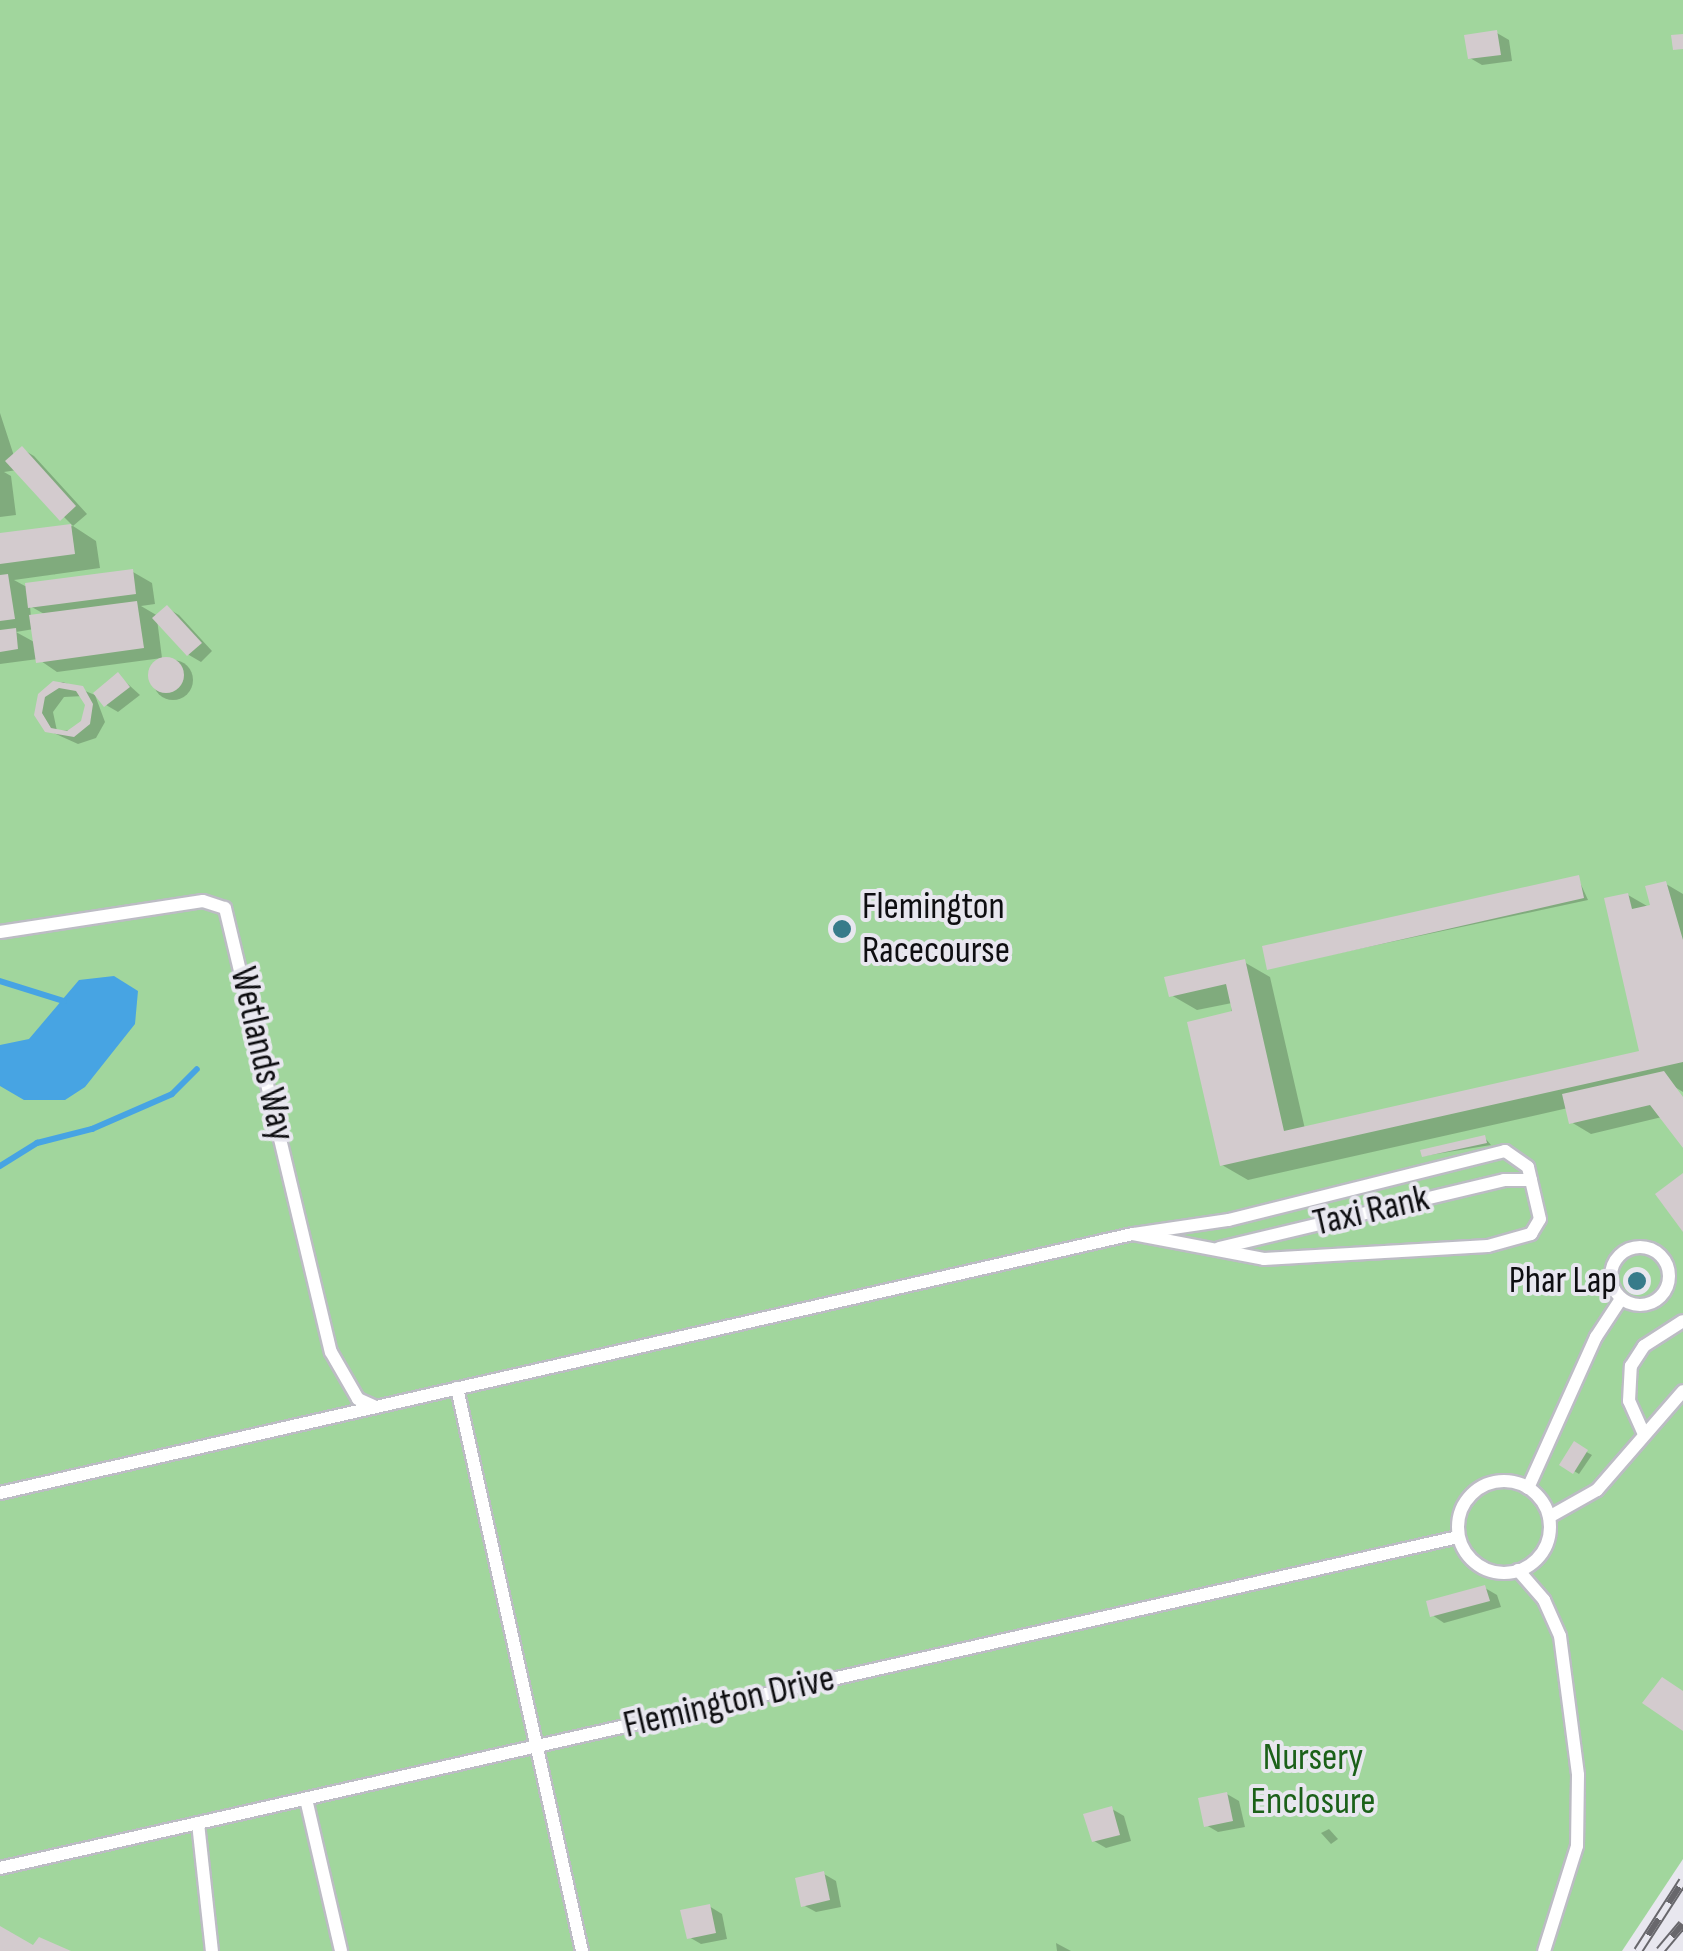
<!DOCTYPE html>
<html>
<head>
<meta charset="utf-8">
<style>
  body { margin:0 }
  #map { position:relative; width:1683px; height:1951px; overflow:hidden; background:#e8e7ef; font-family:"Sofia Sans Condensed",sans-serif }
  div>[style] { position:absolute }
  .green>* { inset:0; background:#a1d69d }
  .water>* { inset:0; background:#47a4e3 }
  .shadow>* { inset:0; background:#0003 }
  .round { border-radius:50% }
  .stream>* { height:6px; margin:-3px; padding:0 3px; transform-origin:3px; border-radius:3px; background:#47a4e3 }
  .building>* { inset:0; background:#d3cbce }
  .roads { filter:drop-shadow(2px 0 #bcbcc4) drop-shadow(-2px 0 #bcbcc4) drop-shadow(0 2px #bcbcc4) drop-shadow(0 -2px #bcbcc4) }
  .lane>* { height:12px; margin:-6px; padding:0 6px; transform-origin:6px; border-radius:6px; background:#fff }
  .lane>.ring { margin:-6px; padding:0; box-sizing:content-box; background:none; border:12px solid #fff; border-radius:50% }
  .rail>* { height:10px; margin-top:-5px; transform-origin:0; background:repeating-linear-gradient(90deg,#e8e7ef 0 19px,#68676c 0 38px); box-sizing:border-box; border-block:2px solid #68676c }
  .dots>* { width:28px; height:28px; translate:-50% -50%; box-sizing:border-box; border:5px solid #e8e7ef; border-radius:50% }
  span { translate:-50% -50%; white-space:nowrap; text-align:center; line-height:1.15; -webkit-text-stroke:8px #e8e7ef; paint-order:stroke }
  .poi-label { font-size:38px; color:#0e0e11 }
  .left { translate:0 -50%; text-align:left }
  .right { translate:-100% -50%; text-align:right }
  .street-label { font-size:38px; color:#0e0e11 }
  .park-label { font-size:38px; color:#1b6119 }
</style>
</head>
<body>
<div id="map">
  <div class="green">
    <div style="clip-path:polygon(0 0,1683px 0,1683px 1859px,1622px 1951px,0 1951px)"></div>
  </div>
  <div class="water">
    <div style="clip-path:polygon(114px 976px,138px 991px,135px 1024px,85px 1087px,65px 1100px,24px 1100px,0 1086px,0 1045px,29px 1039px,79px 980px)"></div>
  </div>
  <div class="shadow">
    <div style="clip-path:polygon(1497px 33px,1509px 40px,1512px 61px,1482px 65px,1470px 58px)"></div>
    <div style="clip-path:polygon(0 413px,14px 456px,22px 449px,34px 456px,87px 514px,73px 526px,17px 470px,4px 472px,11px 476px,16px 515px,0 517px)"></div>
    <div style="clip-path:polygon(evenodd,73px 526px,96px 541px,100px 568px,14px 580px,25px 586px,133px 572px,152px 583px,155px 604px,141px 606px,158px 616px,167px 608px,179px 615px,212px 651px,201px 662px,189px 655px,157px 619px,162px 658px,57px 672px,38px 659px,0 664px,0 536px,73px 526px,30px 606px,46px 615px,31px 617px,30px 606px,73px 526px,34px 629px,36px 643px,16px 632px,34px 629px)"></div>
    <div class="round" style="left:153px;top:660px;width:40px;height:40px"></div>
    <div style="clip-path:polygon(119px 676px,140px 695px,118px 712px,106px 705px)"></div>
    <div style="clip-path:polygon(evenodd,63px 682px,95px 695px,105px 722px,96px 738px,78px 744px,47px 730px,37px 704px,46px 688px,63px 682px,84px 696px,88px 714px,77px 730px,57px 731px,53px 712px,64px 697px,84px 696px)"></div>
    <div style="clip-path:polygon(1578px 878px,1588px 900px,1269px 968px)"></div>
    <div style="clip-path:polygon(1666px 884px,1683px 894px,1683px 1092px,1670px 1084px,1683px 1101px,1683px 1144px,1662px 1117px,1591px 1134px,1571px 1122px,1568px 1108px,1248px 1180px,1222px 1165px,1232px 1003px,1197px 1010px,1171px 995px,1244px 962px,1270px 977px,1305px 1129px,1642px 1053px,1628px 895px,1654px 910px)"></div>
    <div style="clip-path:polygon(1485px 1138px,1491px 1145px,1424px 1156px)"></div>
    <div style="clip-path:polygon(1574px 1445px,1592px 1455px,1579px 1474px,1562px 1464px)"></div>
    <div style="clip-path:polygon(1485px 1588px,1497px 1595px,1501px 1607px,1444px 1623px,1432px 1615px)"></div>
    <div style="clip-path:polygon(1227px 1794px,1239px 1801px,1245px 1827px,1218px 1832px,1206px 1825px)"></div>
    <div style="clip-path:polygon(1112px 1809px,1124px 1816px,1131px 1841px,1106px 1848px,1094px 1841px)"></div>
    <div style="clip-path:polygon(1329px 1829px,1338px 1839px,1331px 1844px,1321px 1833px)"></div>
    <div style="clip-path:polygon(824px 1874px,836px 1881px,841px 1907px,816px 1912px,803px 1905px)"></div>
    <div style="clip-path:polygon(709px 1906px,722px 1914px,727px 1939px,701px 1944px,689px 1937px)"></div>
    <div style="clip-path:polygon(1056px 1943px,1071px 1951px,1057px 1951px)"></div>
  </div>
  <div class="stream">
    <div style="left:0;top:981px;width:67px;rotate:17.4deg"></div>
    <div style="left:0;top:1166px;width:44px;rotate:-31.9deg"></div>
    <div style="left:37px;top:1143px;width:57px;rotate:-14.3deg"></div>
    <div style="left:92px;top:1129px;width:87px;rotate:-23.6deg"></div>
    <div style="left:172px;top:1094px;width:35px;rotate:-45deg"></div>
  </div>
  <div class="building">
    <div style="clip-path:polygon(1497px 30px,1501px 55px,1468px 59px,1464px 35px)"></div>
    <div style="clip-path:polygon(1683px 34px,1683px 49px,1673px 50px,1671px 35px)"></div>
    <div style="clip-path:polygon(22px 446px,76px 506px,60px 521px,5px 461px)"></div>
    <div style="clip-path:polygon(71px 524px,75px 554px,0 564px,0 533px)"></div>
    <div style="clip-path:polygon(133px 569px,136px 594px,28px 608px,25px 583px)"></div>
    <div style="clip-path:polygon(8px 574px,15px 619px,0 621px,0 575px)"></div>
    <div style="clip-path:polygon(137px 601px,144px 648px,36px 663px,29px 615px)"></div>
    <div style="clip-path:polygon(167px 605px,202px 643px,187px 656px,152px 618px)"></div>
    <div style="clip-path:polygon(16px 628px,18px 649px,0 652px,0 630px)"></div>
    <div class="round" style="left:148px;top:657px;width:36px;height:36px"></div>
    <div style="clip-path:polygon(118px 672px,130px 687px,104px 707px,93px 693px)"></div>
    <div style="clip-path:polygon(evenodd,53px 681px,83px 686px,93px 704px,90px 724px,74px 737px,45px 732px,34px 715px,38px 694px,53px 681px,59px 688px,76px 691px,85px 705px,81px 721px,67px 731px,51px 728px,42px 713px,45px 697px,59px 688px)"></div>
    <div style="clip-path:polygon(1579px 875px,1584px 898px,1267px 970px,1262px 946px)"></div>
    <div style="clip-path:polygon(1666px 881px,1683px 940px,1683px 1062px,1220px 1166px,1187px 1022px,1232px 1011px,1226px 984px,1169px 997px,1164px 977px,1245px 959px,1284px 1131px,1639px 1051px,1604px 898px,1628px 893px,1632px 909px,1650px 905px,1645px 886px)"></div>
    <div style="clip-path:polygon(1664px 1071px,1683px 1097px,1683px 1148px,1650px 1105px,1569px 1124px,1562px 1094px)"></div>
    <div style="clip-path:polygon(1485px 1135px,1487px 1143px,1422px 1157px,1420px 1150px)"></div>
    <div style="clip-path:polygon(1683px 1173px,1683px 1232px,1655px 1194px)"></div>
    <div style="clip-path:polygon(1574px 1441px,1588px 1450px,1573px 1474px,1559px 1465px)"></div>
    <div style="clip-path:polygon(1485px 1585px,1490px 1601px,1430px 1617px,1426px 1601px)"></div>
    <div style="clip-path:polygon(1662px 1677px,1683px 1691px,1683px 1731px,1642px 1703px)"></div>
    <div style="clip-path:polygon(1227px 1792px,1233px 1821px,1204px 1827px,1198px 1798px)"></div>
    <div style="clip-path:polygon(1112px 1806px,1120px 1835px,1092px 1842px,1083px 1814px)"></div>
    <div style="clip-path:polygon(824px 1871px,830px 1900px,801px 1907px,795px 1878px)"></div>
    <div style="clip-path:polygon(710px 1904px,716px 1933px,687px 1939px,680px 1910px)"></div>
    <div style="clip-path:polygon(0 1926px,33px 1945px,39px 1937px,71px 1951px,0 1951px)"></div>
  </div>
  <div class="roads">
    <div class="lane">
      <div style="left:0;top:932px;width:205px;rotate:-8.7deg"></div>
      <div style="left:203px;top:901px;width:23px;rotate:18deg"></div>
      <div style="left:225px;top:908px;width:456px;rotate:76.6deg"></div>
      <div style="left:331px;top:1352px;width:54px;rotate:60.1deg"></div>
      <div style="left:358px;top:1399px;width:17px;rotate:24deg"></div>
      <div class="ring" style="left:1611px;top:1247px;width:46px;height:46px"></div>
      <div style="left:1219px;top:1248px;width:293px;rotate:-13.4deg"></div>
      <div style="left:1504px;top:1180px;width:27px"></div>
      <div style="left:457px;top:1388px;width:577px;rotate:77.48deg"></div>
      <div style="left:1643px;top:1432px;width:34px;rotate:-114deg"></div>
      <div style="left:1629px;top:1401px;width:35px;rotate:-87deg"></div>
      <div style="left:1631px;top:1366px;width:24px;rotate:-57deg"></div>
      <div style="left:1644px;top:1346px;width:46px;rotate:-32.7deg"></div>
      <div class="ring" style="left:1458px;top:1481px;width:80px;height:80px"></div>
      <div style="left:1528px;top:1488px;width:166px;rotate:-65.8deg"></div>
      <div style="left:1596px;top:1337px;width:45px;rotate:-56.7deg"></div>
      <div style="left:0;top:1493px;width:1162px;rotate:-12.88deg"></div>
      <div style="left:1133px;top:1234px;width:133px;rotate:10.8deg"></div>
      <div style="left:1264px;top:1259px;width:224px;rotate:-3.3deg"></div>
      <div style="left:1488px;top:1246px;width:45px;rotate:-15.6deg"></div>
      <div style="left:1531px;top:1234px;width:17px;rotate:-59deg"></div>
      <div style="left:1540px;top:1219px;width:53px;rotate:-103deg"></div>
      <div style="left:1528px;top:1167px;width:28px;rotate:-145deg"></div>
      <div style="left:1505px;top:1151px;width:285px;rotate:166deg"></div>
      <div style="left:1228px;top:1220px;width:96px;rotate:171.6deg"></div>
      <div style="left:1549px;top:1517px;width:55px;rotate:-29.4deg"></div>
      <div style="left:1597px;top:1490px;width:131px;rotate:-49deg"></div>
      <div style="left:1518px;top:1570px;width:40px;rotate:49deg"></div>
      <div style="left:1544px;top:1600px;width:39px;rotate:66deg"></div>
      <div style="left:1560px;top:1636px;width:140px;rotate:82.6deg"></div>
      <div style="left:1578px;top:1775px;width:71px;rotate:90.8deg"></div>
      <div style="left:1577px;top:1846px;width:110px;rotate:107.4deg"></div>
      <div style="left:306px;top:1799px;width:156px;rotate:77deg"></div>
      <div style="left:198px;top:1823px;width:129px;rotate:83.8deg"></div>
      <div style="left:0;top:1868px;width:1495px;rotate:-12.79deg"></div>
    </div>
  </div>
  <div class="rail">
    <div style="left:1638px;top:1951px;width:83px;rotate:-57.3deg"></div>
    <div style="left:1660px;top:1951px;width:35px;rotate:-50deg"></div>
  </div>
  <div class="dots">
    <div style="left:842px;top:929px;background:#377b8a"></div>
    <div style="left:1637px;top:1281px;background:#377b8a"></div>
  </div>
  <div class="poi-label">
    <span class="left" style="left:862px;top:929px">Flemington<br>Racecourse</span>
    <span class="right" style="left:1617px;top:1281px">Phar Lap</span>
  </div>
  <div class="street-label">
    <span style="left:262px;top:1054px;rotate:77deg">Wetlands Way</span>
    <span style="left:1371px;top:1211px;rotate:-13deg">Taxi Rank</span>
    <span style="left:729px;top:1702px;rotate:-13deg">Flemington Drive</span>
  </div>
  <div class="park-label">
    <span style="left:1313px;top:1780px">Nursery<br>Enclosure</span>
  </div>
</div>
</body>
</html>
